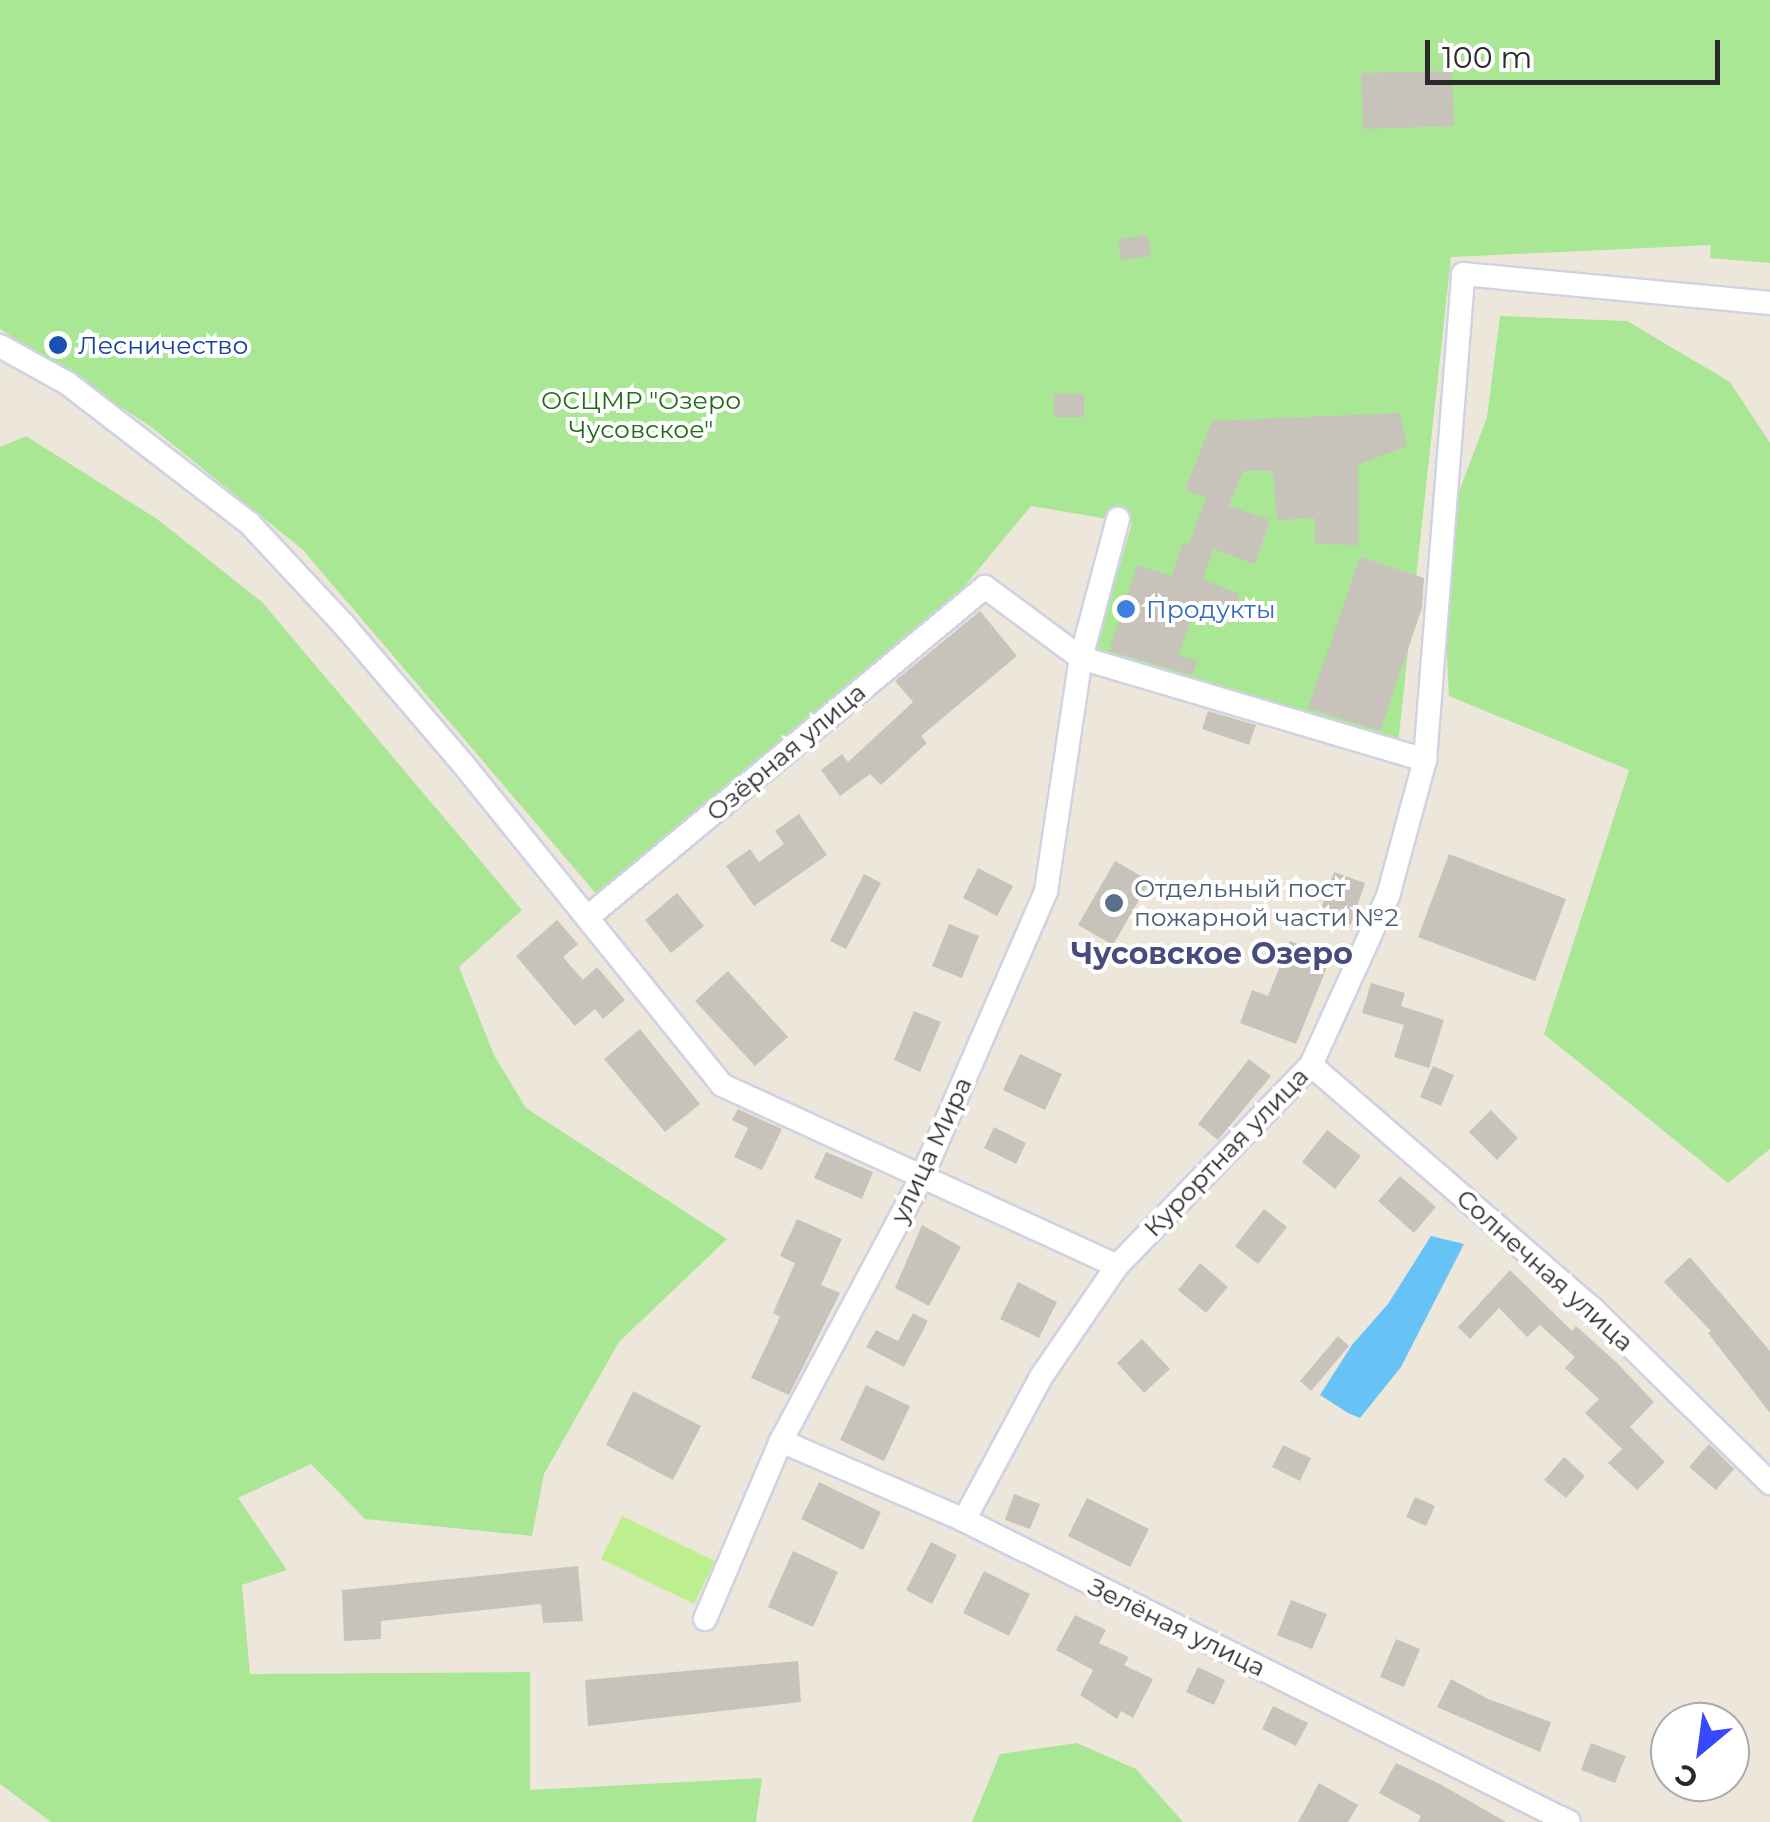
<!DOCTYPE html>
<html>
<head>
<meta charset="utf-8">
<style>
  body { margin:0 }
  #map { position:relative; width:1770px; height:1822px; overflow:hidden; background:#ede7db; font-family:Montserrat,sans-serif }
  div>[style] { position:absolute }
  .green>* { inset:0; background:#a9e794 }
  .pitch>* { inset:0; background:#bdef8f }
  .water>* { inset:0; background:#67c3f5 }
  .building>* { inset:0; background:#c8c3ba }
  .roads { filter:drop-shadow(2px 0 #d0d2e4) drop-shadow(-2px 0 #d0d2e4) drop-shadow(0 2px #d0d2e4) drop-shadow(0 -2px #d0d2e4) }
  .minor>* { height:22px; margin:-11px; padding:0 11px; transform-origin:11px; border-radius:11px; background:#fff }
  .dots>* { width:28px; height:28px; translate:-50% -50%; box-sizing:border-box; border:5px solid #fff; border-radius:50% }
  span { translate:-50% -50%; white-space:nowrap; text-align:center; line-height:1.15; -webkit-text-stroke:8px #fff; paint-order:stroke }
  .transit-label { font-size:25px; color:#164399 }
  .left { translate:0 -50%; text-align:left }
  .park-label { font-size:25px; color:#206b16 }
  .shop-label { font-size:25px; color:#366cbe }
  .street-label { font-size:25px; color:#2a2a2a }
  .service-label { font-size:25px; color:#4e5e75 }
  .quarter-label { font-size:30px; color:#484c7d; font-weight:700 }
  .north { position:absolute; left:1650px; top:1702px; width:100px; height:100px; box-sizing:border-box; background:#fff; border:2px solid #aaa; border-radius:50%; rotate:209deg; font-size:28px; font-weight:700; line-height:40px; text-align:center; color:#2a2a2a }
  .north::after { content:''; display:block; margin:auto; width:35px; height:45px; background:#3649ff; clip-path:polygon(50% 0,100% 100%,50% 72%,0 100%) }
  .scale { position:absolute; left:1425px; top:40px; width:295px; height:45px; box-sizing:border-box; border:5px solid #2a2a2a; border-top:0; padding-left:12px; font-size:30px; line-height:35px; white-space:nowrap; color:#2a2a2a; -webkit-text-stroke:8px #fff; paint-order:stroke }
</style>
</head>
<body>
<div id="map">
  <div class="green">
    <div style="clip-path:polygon(0 0,1770px 0,1770px 263px,1710px 258px,1711px 245px,1451px 257px,1398px 744px,1095px 651px,1132px 523px,1031px 506px,964px 587px,598px 896px,302px 549px,150px 426px,0 329px)"></div>
    <div style="clip-path:polygon(1500px 316px,1627px 321px,1730px 382px,1770px 443px,1770px 1149px,1728px 1183px,1544px 1034px,1629px 770px,1449px 696px,1441px 540px,1487px 417px)"></div>
    <div style="clip-path:polygon(26px 436px,157px 519px,262px 602px,522px 910px,459px 967px,494px 1055px,526px 1108px,727px 1239px,619px 1342px,544px 1474px,532px 1536px,365px 1519px,311px 1464px,238px 1498px,287px 1570px,242px 1585px,250px 1674px,530px 1672px,530px 1790px,762px 1778px,756px 1822px,51px 1822px,0 1784px,0 447px)"></div>
    <div style="clip-path:polygon(1077px 1743px,1136px 1769px,1183px 1822px,972px 1822px,1000px 1754px)"></div>
  </div>
  <div class="pitch">
    <div style="clip-path:polygon(622px 1516px,715px 1561px,694px 1604px,601px 1559px)"></div>
  </div>
  <div class="water">
    <div style="clip-path:polygon(1431px 1236px,1464px 1244px,1401px 1367px,1360px 1418px,1348px 1413px,1320px 1395px,1352px 1345px,1388px 1304px)"></div>
  </div>
  <div class="building">
    <div style="clip-path:polygon(1452px 71px,1454px 126px,1363px 129px,1361px 73px)"></div>
    <div style="clip-path:polygon(1148px 235px,1151px 256px,1121px 260px,1118px 239px)"></div>
    <div style="clip-path:polygon(1054px 394px,1084px 394px,1084px 417px,1054px 417px)"></div>
    <div style="clip-path:polygon(1400px 413px,1407px 446px,1358px 465px,1359px 545px,1315px 544px,1315px 518px,1277px 520px,1273px 471px,1243px 471px,1229px 506px,1270px 520px,1255px 564px,1213px 549px,1203px 580px,1240px 594px,1230px 620px,1195px 606px,1179px 655px,1198px 661px,1192px 675px,1109px 651px,1137px 565px,1172px 576px,1183px 542px,1189px 545px,1206px 497px,1185px 490px,1212px 421px)"></div>
    <div style="clip-path:polygon(1360px 557px,1424px 578px,1422px 608px,1380px 731px,1308px 708px)"></div>
    <div style="clip-path:polygon(980px 611px,1017px 656px,921px 736px,927px 743px,881px 785px,870px 774px,840px 796px,821px 770px,842px 754px,848px 762px,913px 702px,895px 681px)"></div>
    <div style="clip-path:polygon(1208px 711px,1256px 725px,1249px 745px,1202px 729px)"></div>
    <div style="clip-path:polygon(799px 814px,827px 855px,754px 906px,726px 866px,750px 849px,759px 862px,784px 844px,775px 831px)"></div>
    <div style="clip-path:polygon(1449px 854px,1566px 899px,1535px 981px,1418px 937px)"></div>
    <div style="clip-path:polygon(1115px 861px,1150px 881px,1113px 945px,1078px 925px)"></div>
    <div style="clip-path:polygon(978px 868px,1013px 886px,997px 916px,963px 898px)"></div>
    <div style="clip-path:polygon(1334px 872px,1365px 883px,1351px 925px,1319px 914px)"></div>
    <div style="clip-path:polygon(864px 874px,881px 883px,846px 949px,830px 941px)"></div>
    <div style="clip-path:polygon(677px 893px,704px 926px,671px 953px,645px 920px)"></div>
    <div style="clip-path:polygon(557px 920px,578px 944px,563px 957px,583px 980px,597px 967px,625px 1000px,603px 1019px,595px 1009px,575px 1026px,516px 956px)"></div>
    <div style="clip-path:polygon(949px 924px,979px 936px,962px 978px,932px 966px)"></div>
    <div style="clip-path:polygon(1290px 941px,1331px 957px,1296px 1044px,1240px 1023px,1252px 990px,1268px 996px)"></div>
    <div style="clip-path:polygon(728px 971px,788px 1037px,755px 1066px,695px 1001px)"></div>
    <div style="clip-path:polygon(1371px 983px,1405px 993px,1401px 1006px,1444px 1020px,1429px 1068px,1394px 1057px,1404px 1025px,1362px 1013px)"></div>
    <div style="clip-path:polygon(914px 1011px,941px 1022px,920px 1072px,894px 1060px)"></div>
    <div style="clip-path:polygon(640px 1029px,700px 1104px,665px 1132px,604px 1059px)"></div>
    <div style="clip-path:polygon(1020px 1054px,1062px 1074px,1045px 1110px,1003px 1090px)"></div>
    <div style="clip-path:polygon(1249px 1059px,1271px 1076px,1218px 1140px,1198px 1124px)"></div>
    <div style="clip-path:polygon(1433px 1066px,1454px 1075px,1441px 1106px,1420px 1097px)"></div>
    <div style="clip-path:polygon(738px 1109px,782px 1129px,762px 1170px,734px 1157px,748px 1128px,732px 1120px)"></div>
    <div style="clip-path:polygon(1491px 1110px,1518px 1138px,1497px 1160px,1469px 1132px)"></div>
    <div style="clip-path:polygon(994px 1127px,1026px 1143px,1016px 1164px,984px 1148px)"></div>
    <div style="clip-path:polygon(1327px 1130px,1361px 1156px,1335px 1189px,1302px 1162px)"></div>
    <div style="clip-path:polygon(826px 1152px,873px 1172px,862px 1199px,814px 1178px)"></div>
    <div style="clip-path:polygon(1400px 1176px,1436px 1207px,1414px 1233px,1378px 1201px)"></div>
    <div style="clip-path:polygon(1264px 1209px,1287px 1227px,1258px 1264px,1235px 1246px)"></div>
    <div style="clip-path:polygon(797px 1219px,842px 1239px,821px 1285px,840px 1293px,789px 1395px,751px 1378px,780px 1317px,773px 1313px,795px 1263px,780px 1256px)"></div>
    <div style="clip-path:polygon(922px 1225px,961px 1247px,929px 1306px,895px 1288px)"></div>
    <div style="clip-path:polygon(1690px 1257px,1770px 1351px,1770px 1413px,1708px 1333px,1711px 1331px,1664px 1282px)"></div>
    <div style="clip-path:polygon(1200px 1263px,1228px 1287px,1206px 1313px,1178px 1290px)"></div>
    <div style="clip-path:polygon(1510px 1270px,1572px 1331px,1576px 1326px,1616px 1362px,1654px 1402px,1630px 1427px,1665px 1462px,1637px 1490px,1608px 1463px,1622px 1449px,1585px 1413px,1599px 1399px,1565px 1368px,1575px 1357px,1540px 1325px,1527px 1337px,1499px 1308px,1470px 1339px,1458px 1327px)"></div>
    <div style="clip-path:polygon(1018px 1282px,1057px 1302px,1039px 1338px,1000px 1319px)"></div>
    <div style="clip-path:polygon(913px 1313px,928px 1321px,904px 1367px,866px 1347px,876px 1330px,898px 1341px)"></div>
    <div style="clip-path:polygon(1338px 1336px,1349px 1346px,1311px 1391px,1300px 1381px)"></div>
    <div style="clip-path:polygon(1142px 1339px,1170px 1369px,1144px 1393px,1117px 1363px)"></div>
    <div style="clip-path:polygon(866px 1385px,910px 1406px,884px 1461px,840px 1440px)"></div>
    <div style="clip-path:polygon(633px 1391px,701px 1426px,673px 1480px,606px 1445px)"></div>
    <div style="clip-path:polygon(1709px 1444px,1734px 1469px,1716px 1490px,1689px 1467px)"></div>
    <div style="clip-path:polygon(1283px 1445px,1311px 1458px,1300px 1481px,1272px 1467px)"></div>
    <div style="clip-path:polygon(1564px 1457px,1585px 1476px,1566px 1498px,1544px 1480px)"></div>
    <div style="clip-path:polygon(819px 1482px,881px 1512px,863px 1550px,801px 1519px)"></div>
    <div style="clip-path:polygon(1014px 1494px,1040px 1504px,1030px 1529px,1005px 1520px)"></div>
    <div style="clip-path:polygon(1415px 1497px,1435px 1506px,1426px 1526px,1406px 1517px)"></div>
    <div style="clip-path:polygon(1087px 1498px,1149px 1529px,1130px 1567px,1068px 1536px)"></div>
    <div style="clip-path:polygon(931px 1542px,957px 1555px,932px 1604px,906px 1590px)"></div>
    <div style="clip-path:polygon(793px 1551px,838px 1572px,813px 1627px,768px 1607px)"></div>
    <div style="clip-path:polygon(578px 1566px,583px 1621px,543px 1623px,541px 1604px,381px 1621px,381px 1639px,344px 1641px,342px 1590px)"></div>
    <div style="clip-path:polygon(984px 1571px,1030px 1594px,1009px 1636px,963px 1613px)"></div>
    <div style="clip-path:polygon(1291px 1600px,1327px 1614px,1312px 1649px,1277px 1635px)"></div>
    <div style="clip-path:polygon(1075px 1615px,1106px 1630px,1099px 1643px,1129px 1657px,1124px 1665px,1153px 1679px,1133px 1718px,1121px 1711px,1117px 1719px,1080px 1695px,1093px 1670px,1056px 1650px)"></div>
    <div style="clip-path:polygon(1396px 1639px,1420px 1649px,1404px 1687px,1380px 1677px)"></div>
    <div style="clip-path:polygon(798px 1661px,801px 1702px,588px 1726px,585px 1680px)"></div>
    <div style="clip-path:polygon(1198px 1667px,1225px 1680px,1214px 1705px,1186px 1692px)"></div>
    <div style="clip-path:polygon(1451px 1679px,1488px 1699px,1551px 1722px,1540px 1752px,1437px 1707px)"></div>
    <div style="clip-path:polygon(1273px 1706px,1308px 1723px,1296px 1746px,1262px 1729px)"></div>
    <div style="clip-path:polygon(1591px 1743px,1626px 1756px,1615px 1783px,1581px 1770px)"></div>
    <div style="clip-path:polygon(1396px 1763px,1440px 1784px,1506px 1822px,1418px 1822px,1421px 1816px,1379px 1793px)"></div>
    <div style="clip-path:polygon(1319px 1783px,1358px 1805px,1348px 1822px,1298px 1822px)"></div>
  </div>
  <div class="roads">
    <div class="minor">
      <div style="left:0;top:346px;width:77px;rotate:28.9deg"></div>
      <div style="left:67px;top:383px;width:230px;rotate:37.6deg"></div>
      <div style="left:249px;top:523px;width:139px;rotate:47deg"></div>
      <div style="left:344px;top:625px;width:183px;rotate:49.4deg"></div>
      <div style="left:463px;top:764px;width:412px;rotate:51.1deg"></div>
      <div style="left:722px;top:1085px;width:434px;rotate:24.6deg"></div>
      <div style="left:588px;top:917px;width:516px;rotate:-39.73deg"></div>
      <div style="left:985px;top:587px;width:119px;rotate:36.5deg"></div>
      <div style="left:1081px;top:658px;width:359px;rotate:16.5deg"></div>
      <div style="left:1311px;top:1065px;width:374px;rotate:40.9deg"></div>
      <div style="left:1594px;top:1310px;width:247px;rotate:44.5deg"></div>
      <div style="left:781px;top:1441px;width:199px;rotate:23.3deg"></div>
      <div style="left:964px;top:1520px;width:676px;rotate:26.53deg"></div>
      <div style="left:964px;top:1520px;width:162px;rotate:-61.7deg"></div>
      <div style="left:1041px;top:1377px;width:135px;rotate:-55.6deg"></div>
      <div style="left:1117px;top:1266px;width:279px;rotate:-46deg"></div>
      <div style="left:1311px;top:1065px;width:186px;rotate:-65.5deg"></div>
      <div style="left:1388px;top:896px;width:141px;rotate:-74.8deg"></div>
      <div style="left:1425px;top:760px;width:487px;rotate:-85.5deg"></div>
      <div style="left:1463px;top:274px;width:308px;rotate:5.4deg"></div>
      <div style="left:705px;top:1619px;width:194px;rotate:-66.9deg"></div>
      <div style="left:781px;top:1441px;width:297px;rotate:-61.9deg"></div>
      <div style="left:921px;top:1179px;width:314px;rotate:-66.5deg"></div>
      <div style="left:1046px;top:891px;width:236px;rotate:-81.5deg"></div>
      <div style="left:1081px;top:658px;width:144px;rotate:-75.1deg"></div>
    </div>
  </div>
  <div class="dots">
    <div style="left:58px;top:345px;background:#1a4fb4"></div>
    <div style="left:1126px;top:609px;background:#3f7fe0"></div>
    <div style="left:1114px;top:903px;background:#5c6f8a"></div>
  </div>
  <div class="transit-label">
    <span class="left" style="left:78px;top:345px">Лесничество</span>
  </div>
  <div class="park-label">
    <span style="left:641px;top:415px">ОСЦМР "Озеро<br>Чусовское"</span>
  </div>
  <div class="shop-label">
    <span class="left" style="left:1146px;top:609px">Продукты</span>
  </div>
  <div class="street-label">
    <span style="left:786px;top:752px;rotate:-40deg">Озёрная улица</span>
    <span style="left:931px;top:1150px;rotate:-65deg">улица Мира</span>
    <span style="left:1226px;top:1152px;rotate:-46deg">Курортная улица</span>
    <span style="left:1545px;top:1270px;rotate:42deg">Солнечная улица</span>
    <span style="left:1177px;top:1627px;rotate:26deg">Зелёная улица</span>
  </div>
  <div class="service-label">
    <span class="left" style="left:1134px;top:903px">Отдельный пост<br>пожарной части №2</span>
  </div>
  <div class="quarter-label">
    <span style="left:1212px;top:954px">Чусовское Озеро</span>
  </div>
  <div class="north">С</div>
  <div class="scale">100 m</div>
</div>
</body>
</html>
